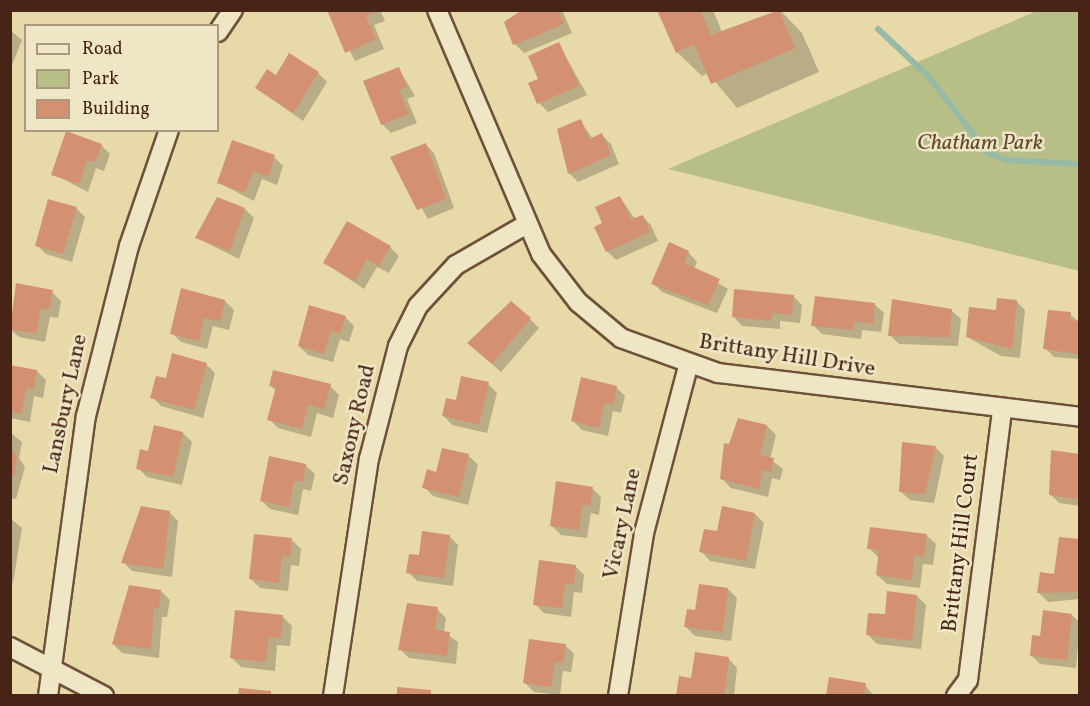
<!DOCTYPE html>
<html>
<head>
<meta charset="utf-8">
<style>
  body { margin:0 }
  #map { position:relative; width:1090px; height:706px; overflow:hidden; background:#e7d9a8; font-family:Vollkorn,serif }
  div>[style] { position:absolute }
  .green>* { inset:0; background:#b7bf86 }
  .shadow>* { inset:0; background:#0003 }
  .stream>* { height:6px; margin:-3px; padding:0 3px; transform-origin:3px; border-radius:3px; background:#97baa6 }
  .building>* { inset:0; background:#d49171 }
  .roads { filter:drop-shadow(2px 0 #6f513a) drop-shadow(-2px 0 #6f513a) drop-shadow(0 2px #6f513a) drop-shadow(0 -2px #6f513a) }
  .street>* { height:18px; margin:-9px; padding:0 9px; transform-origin:9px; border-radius:9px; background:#efe6c6 }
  span { translate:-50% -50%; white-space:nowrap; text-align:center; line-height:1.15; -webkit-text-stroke:5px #efe6c6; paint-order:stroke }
  .park-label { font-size:22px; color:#634b31; font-style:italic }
  .street-label { font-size:22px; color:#472415 }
  .frame { position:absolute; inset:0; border:12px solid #472415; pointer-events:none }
  .legend { position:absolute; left:24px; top:24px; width:195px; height:108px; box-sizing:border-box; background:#efe6c6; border:2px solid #ac987f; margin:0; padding:8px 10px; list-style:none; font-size:18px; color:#472415 }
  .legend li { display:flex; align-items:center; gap:12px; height:30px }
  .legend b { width:30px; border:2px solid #ac987f }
</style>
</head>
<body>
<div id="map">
  <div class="green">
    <div style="clip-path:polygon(1039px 10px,1079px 11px,1079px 271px,668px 169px)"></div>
  </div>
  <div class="shadow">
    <div style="clip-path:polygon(328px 10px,380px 10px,385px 21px,374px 25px,384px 49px,355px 61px)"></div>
    <div style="clip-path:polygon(523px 10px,562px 10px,572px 33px,524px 53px,515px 44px)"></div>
    <div style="clip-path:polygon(659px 10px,713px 10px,722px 32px,780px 10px,802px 33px,819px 72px,737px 108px,708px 73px,702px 76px,677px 52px)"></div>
    <div style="clip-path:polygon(10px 30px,22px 40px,10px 70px)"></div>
    <div style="clip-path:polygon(559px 44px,587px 95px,548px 112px,539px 103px,540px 80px)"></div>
    <div style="clip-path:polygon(399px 69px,415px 96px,407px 99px,417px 123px,391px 133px,382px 124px)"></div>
    <div style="clip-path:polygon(318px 73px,327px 82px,303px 121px,256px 88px)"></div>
    <div style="clip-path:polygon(580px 121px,593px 139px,602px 135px,611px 144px,619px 164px,578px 182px,569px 173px)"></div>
    <div style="clip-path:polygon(425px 144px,434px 153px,454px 208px,428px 219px,392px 158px)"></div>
    <div style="clip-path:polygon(101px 145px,110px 154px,104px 171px,96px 168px,88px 192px,53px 174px)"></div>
    <div style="clip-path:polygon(274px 157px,283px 166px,277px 185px,262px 179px,254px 201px,219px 183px)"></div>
    <div style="clip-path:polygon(620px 197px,635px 219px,642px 216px,651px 225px,658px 241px,616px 260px,607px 251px,604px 224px)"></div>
    <div style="clip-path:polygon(76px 208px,85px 217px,72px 262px,46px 254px,37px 245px)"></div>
    <div style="clip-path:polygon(245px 209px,254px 218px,239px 259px,197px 238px)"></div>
    <div style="clip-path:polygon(390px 247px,399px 256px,389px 273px,377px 267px,364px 289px,325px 263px)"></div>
    <div style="clip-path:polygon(688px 252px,697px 262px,694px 269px,728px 289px,717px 313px,662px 292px,653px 283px)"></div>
    <div style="clip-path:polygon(17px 285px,52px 292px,61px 301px,58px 318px,50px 317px,45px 342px,19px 337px,10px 329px)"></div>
    <div style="clip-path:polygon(793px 296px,802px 305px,800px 323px,780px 321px,780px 329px,742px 326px,733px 316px)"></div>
    <div style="clip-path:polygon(225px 301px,234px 310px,229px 330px,213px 326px,207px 349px,181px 342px,172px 333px)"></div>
    <div style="clip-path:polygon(1016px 301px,1025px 310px,1020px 358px,1001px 356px,967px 337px)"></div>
    <div style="clip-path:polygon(874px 304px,884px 313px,881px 332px,862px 330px,861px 339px,822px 334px,813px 325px)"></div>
    <div style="clip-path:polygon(951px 310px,961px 319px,958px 346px,899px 344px,890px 335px)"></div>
    <div style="clip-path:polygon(1070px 314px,1080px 323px,1080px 359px,1054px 357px,1045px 348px)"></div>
    <div style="clip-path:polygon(345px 317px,354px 326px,349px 342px,340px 339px,333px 362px,308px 355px,299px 346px)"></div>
    <div style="clip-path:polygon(530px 319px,539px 328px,501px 372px,478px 352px)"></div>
    <div style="clip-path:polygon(206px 364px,215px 373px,203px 418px,161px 406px,152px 397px,167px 380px)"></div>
    <div style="clip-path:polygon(10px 366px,37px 371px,46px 380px,43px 398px,34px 396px,30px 422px,10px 418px)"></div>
    <div style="clip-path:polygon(488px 384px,497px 393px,487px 433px,452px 425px,443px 415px)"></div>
    <div style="clip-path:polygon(270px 385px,330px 386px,339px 395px,333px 418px,317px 413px,311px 437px,278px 428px,269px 419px,276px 391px)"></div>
    <div style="clip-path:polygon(616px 387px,625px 396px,621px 413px,613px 411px,608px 436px,582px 430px,573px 421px)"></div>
    <div style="clip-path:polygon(739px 420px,767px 426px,776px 435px,770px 459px,783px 469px,780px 480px,772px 478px,768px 497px,731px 488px,722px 479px)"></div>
    <div style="clip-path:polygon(10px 432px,22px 442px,19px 458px,25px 467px,16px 499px,10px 498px)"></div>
    <div style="clip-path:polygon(183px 433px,192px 442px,182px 485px,147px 477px,138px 468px,150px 452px)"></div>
    <div style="clip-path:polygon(935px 447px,944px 456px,934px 503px,910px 500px,900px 491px)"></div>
    <div style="clip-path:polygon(1080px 455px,1080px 506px,1059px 503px,1050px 494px)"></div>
    <div style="clip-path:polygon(469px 456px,478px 465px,468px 505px,433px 496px,424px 487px)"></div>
    <div style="clip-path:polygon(305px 465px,315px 474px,311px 491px,303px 489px,298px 515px,270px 509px,261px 500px)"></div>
    <div style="clip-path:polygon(592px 488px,601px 497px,599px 515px,591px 513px,587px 538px,561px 535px,552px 526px)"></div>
    <div style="clip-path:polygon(169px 512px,178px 521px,172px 577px,132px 571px,123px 562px)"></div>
    <div style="clip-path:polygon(755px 514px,764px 523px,755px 569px,710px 561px,701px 551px,718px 533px)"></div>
    <div style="clip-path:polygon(10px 518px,22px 528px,13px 583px,10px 583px)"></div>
    <div style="clip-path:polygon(926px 535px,936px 544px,933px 565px,923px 564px,920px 588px,887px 584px,877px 575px,879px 558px,869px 548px)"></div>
    <div style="clip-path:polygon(449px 536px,458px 545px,453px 586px,417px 581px,408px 572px)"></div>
    <div style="clip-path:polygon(292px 540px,301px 549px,299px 566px,291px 565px,288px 591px,260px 588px,251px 579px)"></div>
    <div style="clip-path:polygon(1080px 540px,1080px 599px,1048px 602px,1039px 593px)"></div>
    <div style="clip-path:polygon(575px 566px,584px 575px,582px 593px,574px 592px,571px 617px,544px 613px,535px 604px)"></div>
    <div style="clip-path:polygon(728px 589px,737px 598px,731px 641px,695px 636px,686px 627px,696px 611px)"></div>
    <div style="clip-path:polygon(161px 591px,170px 600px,167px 617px,162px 617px,159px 658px,122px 653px,113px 644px)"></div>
    <div style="clip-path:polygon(917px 596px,926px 605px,921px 649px,877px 644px,868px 635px)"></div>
    <div style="clip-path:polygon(437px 609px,446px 618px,444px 632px,458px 642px,456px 664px,409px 658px,400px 649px)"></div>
    <div style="clip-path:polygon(1072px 615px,1080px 623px,1076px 668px,1040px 664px,1031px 655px,1042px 638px)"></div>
    <div style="clip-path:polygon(283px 617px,292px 626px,290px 646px,277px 645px,275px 671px,241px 667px,232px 658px)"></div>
    <div style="clip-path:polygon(565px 645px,574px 654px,571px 672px,563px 671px,560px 695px,534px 692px,525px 683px)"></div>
    <div style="clip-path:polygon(728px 658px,737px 668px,734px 696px,677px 696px)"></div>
    <div style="clip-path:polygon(865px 685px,874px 696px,828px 696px)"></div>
  </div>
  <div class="stream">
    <div style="left:878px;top:29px;width:69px;rotate:43.2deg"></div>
    <div style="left:928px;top:76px;width:98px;rotate:52.1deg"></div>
    <div style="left:988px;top:153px;width:20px;rotate:20deg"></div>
    <div style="left:1007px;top:160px;width:73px;rotate:3.1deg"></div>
  </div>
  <div class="building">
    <div style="clip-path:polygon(327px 10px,379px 10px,366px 16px,376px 39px,345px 53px)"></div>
    <div style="clip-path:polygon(522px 10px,558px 10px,564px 24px,513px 45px,504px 22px)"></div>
    <div style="clip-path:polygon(657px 10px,700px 10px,711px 35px,779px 10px,795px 48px,711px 84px,694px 44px,676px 53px)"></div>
    <div style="clip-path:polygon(559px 42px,579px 86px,537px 104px,528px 83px,538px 79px,528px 56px)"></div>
    <div style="clip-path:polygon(289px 53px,319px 72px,293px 113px,255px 88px,267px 69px,276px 75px)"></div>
    <div style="clip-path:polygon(399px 67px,407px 87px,399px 90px,409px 114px,381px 125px,363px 81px)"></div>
    <div style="clip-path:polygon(581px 119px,589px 139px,602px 133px,611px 155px,568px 174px,557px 129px)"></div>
    <div style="clip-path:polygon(66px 131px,102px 144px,95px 162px,87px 160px,79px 184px,51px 175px)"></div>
    <div style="clip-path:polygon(232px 140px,275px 155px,268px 177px,253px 171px,245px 193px,217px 183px)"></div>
    <div style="clip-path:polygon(426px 143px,446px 199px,417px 210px,390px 157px)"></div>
    <div style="clip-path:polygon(620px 196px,631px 219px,643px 215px,650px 232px,606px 252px,594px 227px,602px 223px,595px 207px)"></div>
    <div style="clip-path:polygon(217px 197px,245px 208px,230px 251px,195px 238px)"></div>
    <div style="clip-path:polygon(48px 199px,77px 207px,63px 254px,35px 246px)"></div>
    <div style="clip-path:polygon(347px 221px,391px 246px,379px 266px,367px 259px,355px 281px,323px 263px)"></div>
    <div style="clip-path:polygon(669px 242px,689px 251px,684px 263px,720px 279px,708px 305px,651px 284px)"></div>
    <div style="clip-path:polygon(16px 283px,53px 290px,49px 310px,41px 308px,36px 334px,10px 329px)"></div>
    <div style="clip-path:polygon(181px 288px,225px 300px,220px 321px,204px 318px,199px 341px,170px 334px)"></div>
    <div style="clip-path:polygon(734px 289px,794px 295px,792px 315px,772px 313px,771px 321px,732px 317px)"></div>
    <div style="clip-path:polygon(815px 296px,875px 303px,873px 324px,854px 321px,853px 330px,811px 326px)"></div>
    <div style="clip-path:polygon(997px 298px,1017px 300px,1012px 349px,966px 337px,969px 307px,996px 310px)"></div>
    <div style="clip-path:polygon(892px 299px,952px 309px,949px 337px,888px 336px)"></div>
    <div style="clip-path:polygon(511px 301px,531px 318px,492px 364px,467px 343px)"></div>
    <div style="clip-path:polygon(309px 305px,346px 316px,340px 334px,331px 331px,324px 354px,298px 346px)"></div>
    <div style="clip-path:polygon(1048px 310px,1071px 312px,1070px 320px,1080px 321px,1078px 354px,1043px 349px)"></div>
    <div style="clip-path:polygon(172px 353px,207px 363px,194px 410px,150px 398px,156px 376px,166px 378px)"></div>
    <div style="clip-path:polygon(10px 365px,37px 370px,34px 389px,26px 388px,21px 414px,10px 412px)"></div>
    <div style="clip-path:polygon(273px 370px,331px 384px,324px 409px,308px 405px,302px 429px,267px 420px,276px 387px,269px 386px)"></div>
    <div style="clip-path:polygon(461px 376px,489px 382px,479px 425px,442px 416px,446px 398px,456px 400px)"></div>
    <div style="clip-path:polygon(581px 377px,617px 386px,613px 405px,604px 403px,599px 428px,571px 421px)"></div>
    <div style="clip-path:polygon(738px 418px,767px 425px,760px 455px,774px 458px,771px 472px,763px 470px,759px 489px,720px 479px,724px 443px,729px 444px)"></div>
    <div style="clip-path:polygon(154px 425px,183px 432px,173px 477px,136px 469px,140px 449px,148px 451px)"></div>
    <div style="clip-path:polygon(902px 442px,936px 446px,925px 494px,899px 492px)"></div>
    <div style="clip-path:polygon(10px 448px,17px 457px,14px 476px,10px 476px)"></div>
    <div style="clip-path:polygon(442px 448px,469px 454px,459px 497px,422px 488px,427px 469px,436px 472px)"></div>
    <div style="clip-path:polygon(1051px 450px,1080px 454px,1077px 499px,1049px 495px)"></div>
    <div style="clip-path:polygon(269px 456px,306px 464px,303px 482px,294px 481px,289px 507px,260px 501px)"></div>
    <div style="clip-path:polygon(556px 481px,593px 487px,590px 506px,582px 505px,579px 530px,550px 526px)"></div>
    <div style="clip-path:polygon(141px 506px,170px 511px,163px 569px,121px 563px)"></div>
    <div style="clip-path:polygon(722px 506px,755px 513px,746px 561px,699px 552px,704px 529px,717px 531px)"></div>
    <div style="clip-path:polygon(870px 527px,927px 534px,924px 556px,914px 555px,912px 580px,876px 575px,879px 550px,867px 549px)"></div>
    <div style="clip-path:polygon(422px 531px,450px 535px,444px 578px,406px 573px,409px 554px,419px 555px)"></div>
    <div style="clip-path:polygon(254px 534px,292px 538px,290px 557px,282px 556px,279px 583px,249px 579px)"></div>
    <div style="clip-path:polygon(1059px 537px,1080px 539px,1080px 592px,1037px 593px,1040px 572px,1054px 574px)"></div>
    <div style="clip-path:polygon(539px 560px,576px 565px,574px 585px,565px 583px,562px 608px,533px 605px)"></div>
    <div style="clip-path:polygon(699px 584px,728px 588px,723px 632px,684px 627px,687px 609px,695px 610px)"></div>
    <div style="clip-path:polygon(129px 585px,161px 590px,159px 609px,154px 608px,151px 649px,112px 644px)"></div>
    <div style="clip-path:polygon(887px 591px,917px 595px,912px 641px,866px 635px,868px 613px,885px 614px)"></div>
    <div style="clip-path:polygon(407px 603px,438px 607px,435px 630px,450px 632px,447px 656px,398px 650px)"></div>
    <div style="clip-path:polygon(235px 610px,283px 615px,281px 638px,269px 637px,266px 662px,230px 658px)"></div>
    <div style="clip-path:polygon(1043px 610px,1072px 614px,1067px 660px,1030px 656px,1032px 635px,1040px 636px)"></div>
    <div style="clip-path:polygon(529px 639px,566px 644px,563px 663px,555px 662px,551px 687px,523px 683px)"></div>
    <div style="clip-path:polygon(695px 652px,729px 657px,724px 696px,676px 696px,679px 676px,691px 678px)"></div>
    <div style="clip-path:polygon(829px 677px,866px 683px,864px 696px,826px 696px)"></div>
    <div style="clip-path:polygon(397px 687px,431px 690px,431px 696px,397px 696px)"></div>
    <div style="clip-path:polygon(239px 688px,271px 691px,271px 696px,238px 696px)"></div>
  </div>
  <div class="roads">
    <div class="street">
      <div style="left:437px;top:10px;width:265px;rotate:66.9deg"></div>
      <div style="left:541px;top:254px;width:61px;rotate:52.4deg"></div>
      <div style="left:578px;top:302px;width:56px;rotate:39.9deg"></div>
      <div style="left:621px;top:338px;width:103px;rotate:19.8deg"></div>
      <div style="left:718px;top:373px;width:365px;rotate:6.9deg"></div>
      <div style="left:218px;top:32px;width:27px;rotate:-56deg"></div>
      <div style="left:10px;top:647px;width:106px;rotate:27.5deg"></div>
      <div style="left:48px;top:696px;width:283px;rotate:-82.3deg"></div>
      <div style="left:86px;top:416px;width:175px;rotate:-75.8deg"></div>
      <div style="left:129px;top:246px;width:123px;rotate:-71deg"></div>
      <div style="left:333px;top:696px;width:240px;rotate:-81.4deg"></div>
      <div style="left:369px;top:459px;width:117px;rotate:-75.6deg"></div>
      <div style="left:398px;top:346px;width:45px;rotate:-63.4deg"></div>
      <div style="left:418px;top:306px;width:56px;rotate:-47.2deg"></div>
      <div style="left:456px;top:265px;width:82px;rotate:-30deg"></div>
      <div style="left:618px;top:696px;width:165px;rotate:-80.9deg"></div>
      <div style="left:644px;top:533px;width:173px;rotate:-75.2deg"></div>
      <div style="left:956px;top:696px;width:20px;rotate:-53deg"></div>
      <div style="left:968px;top:680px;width:271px;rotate:-82.8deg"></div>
    </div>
  </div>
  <div class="park-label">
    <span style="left:980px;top:144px">Chatham Park</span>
  </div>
  <div class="street-label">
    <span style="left:787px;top:356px;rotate:9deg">Brittany Hill Drive</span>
    <span style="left:66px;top:404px;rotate:-78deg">Lansbury Lane</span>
    <span style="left:355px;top:425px;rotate:-77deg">Saxony Road</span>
    <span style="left:623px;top:524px;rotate:-78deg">Vicary Lane</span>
    <span style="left:961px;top:543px;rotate:-83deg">Brittany Hill Court</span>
  </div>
  <div class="frame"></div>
  <ul class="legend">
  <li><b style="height:8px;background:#efe6c6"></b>Road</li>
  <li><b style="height:16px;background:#b7bf86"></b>Park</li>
  <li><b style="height:16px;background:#d49171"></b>Building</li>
  </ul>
</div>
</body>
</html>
